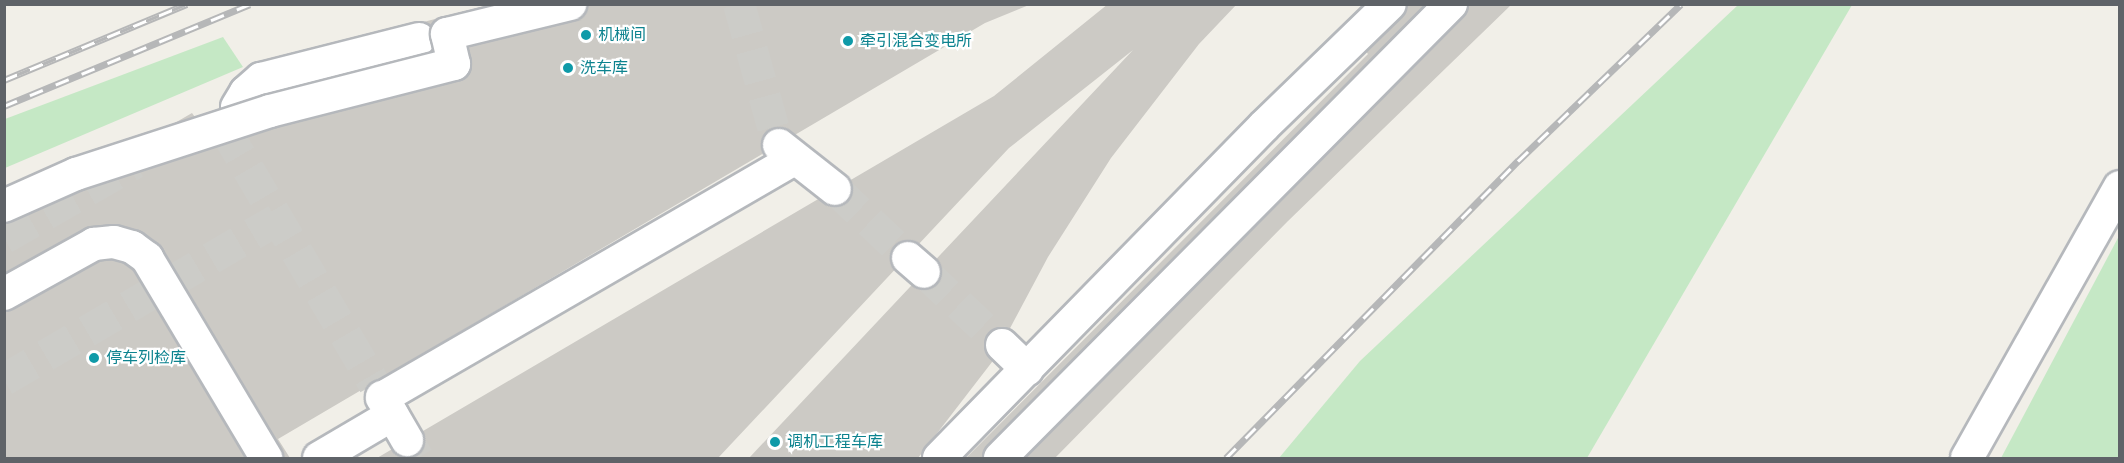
<!DOCTYPE html>
<html>
<head>
<meta charset="utf-8">
<style>
  body { margin:0 }
  #map { position:relative; width:2124px; height:463px; overflow:hidden; background:#f1efe8; font-family:"Work Sans","Noto Sans SC",sans-serif }
  div>[style] { position:absolute }
  .green>* { inset:0; background:#c5e8c5 }
  .building>* { inset:0; background:#cccac5 }
  .minor-tunnel>* { height:32px; margin-top:-16px; transform-origin:0; background:repeating-linear-gradient(90deg,#ccccc8 0 32px,transparent 0 48px) }
  .roads { filter:drop-shadow(2px 0 #b5b8bc) drop-shadow(-2px 0 #b5b8bc) drop-shadow(0 2px #b5b8bc) drop-shadow(0 -2px #b5b8bc) }
  .minor>* { height:32px; margin:-16px; padding:0 16px; transform-origin:16px; border-radius:16px; background:#fff }
  .rail>* { height:7px; margin-top:-3.5px; transform-origin:0; background:repeating-linear-gradient(90deg,#fff 0 14px,#b6b7b8 0 28px); box-sizing:border-box; border-block:2px solid #b6b7b8 }
  .bridges { filter:drop-shadow(2px 0 #b5b8bc) drop-shadow(-2px 0 #b5b8bc) drop-shadow(0 2px #b5b8bc) drop-shadow(0 -2px #b5b8bc) }
  .minor-bridge>* { height:32px; margin:-16px; padding:0 16px; transform-origin:16px; border-radius:16px; background:#fff }
  .dots>* { width:16px; height:16px; translate:-50% -50%; box-sizing:border-box; border:3px solid #fff; border-radius:50% }
  span { translate:-50% -50%; white-space:nowrap; text-align:center; line-height:1.15; -webkit-text-stroke:4.5px #fff; paint-order:stroke }
  .culture-label { font-size:16px; color:#0d838f }
  .left { translate:0 -50%; text-align:left }
  .frame { position:absolute; inset:0; border:6px solid #5f6368; pointer-events:none }
</style>
</head>
<body>
<div id="map">
  <div class="green">
    <div style="clip-path:polygon(1738px 5px,1852px 5px,1587px 458px,1279px 458px,1360px 361px)"></div>
    <div style="clip-path:polygon(223px 37px,243px 67px,5px 168px,5px 119px)"></div>
    <div style="clip-path:polygon(2119px 236px,2119px 458px,2001px 458px)"></div>
  </div>
  <div class="building">
    <div style="clip-path:polygon(492px 4px,1029px 5px,985px 23px,278px 439px,290px 458px,4px 458px,4px 194px,161px 131px,192px 113px,197px 120px,425px 59px,416px 24px)"></div>
    <div style="clip-path:polygon(1108px 4px,1237px 4px,1199px 44px,1111px 158px,1048px 257px,992px 362px,918px 458px,749px 458px,1133px 50px,1009px 148px,718px 458px,377px 458px,994px 96px)"></div>
    <div style="clip-path:polygon(1363px 5px,1511px 5px,1288px 221px,1055px 458px,966px 458px,1368px 54px,1341px 26px)"></div>
  </div>
  <div class="minor-tunnel">
    <div style="left:739px;top:4px;width:146px;rotate:74.5deg"></div>
    <div style="left:224px;top:128px;width:297px;rotate:59.6deg"></div>
    <div style="left:835px;top:189px;width:100px;rotate:43.4deg"></div>
    <div style="left:4px;top:238px;width:151px;rotate:-29.8deg"></div>
    <div style="left:924px;top:272px;width:107px;rotate:43.1deg"></div>
    <div style="left:4px;top:380px;width:316px;rotate:-30.4deg"></div>
    <div style="left:407px;top:440px;width:21px;rotate:59deg"></div>
  </div>
  <div class="roads">
    <div class="minor">
      <div style="left:237px;top:107px;width:17px;rotate:-59deg"></div>
      <div style="left:246px;top:92px;width:20px;rotate:-41deg"></div>
      <div style="left:261px;top:79px;width:163px;rotate:-14.2deg"></div>
      <div style="left:779px;top:145px;width:71px;rotate:38.2deg"></div>
      <div style="left:908px;top:258px;width:21px;rotate:41deg"></div>
      <div style="left:1002px;top:345px;width:35px;rotate:44deg"></div>
      <div style="left:382px;top:397px;width:50px;rotate:59.8deg"></div>
      <div style="left:382px;top:398px;width:475px;rotate:-30.1deg"></div>
      <div style="left:319px;top:458px;width:85px;rotate:-30.5deg"></div>
      <div style="left:939px;top:458px;width:465px;rotate:-45.6deg"></div>
      <div style="left:1264px;top:126px;width:175px;rotate:-44.1deg"></div>
      <div style="left:1000px;top:458px;width:640px;rotate:-45.19deg"></div>
      <div style="left:1967px;top:458px;width:311px;rotate:-60.6deg"></div>
    </div>
  </div>
  <div class="rail">
    <div style="left:4px;top:80px;width:198px;rotate:-22.6deg"></div>
    <div style="left:4px;top:106px;width:266px;rotate:-22.5deg"></div>
    <div style="left:1226px;top:458px;width:417px;rotate:-45.5deg"></div>
    <div style="left:1518px;top:161px;width:226px;rotate:-43.9deg"></div>
  </div>
  <div class="bridges">
    <div class="minor-bridge">
      <div style="left:4px;top:206px;width:79px;rotate:-24deg"></div>
      <div style="left:76px;top:174px;width:204px;rotate:-18deg"></div>
      <div style="left:270px;top:111px;width:190px;rotate:-14.3deg"></div>
      <div style="left:454px;top:64px;width:31px;rotate:-103deg"></div>
      <div style="left:447px;top:34px;width:127px;rotate:-13.7deg"></div>
      <div style="left:4px;top:294px;width:103px;rotate:-29.1deg"></div>
      <div style="left:94px;top:244px;width:20px;rotate:-6deg"></div>
      <div style="left:114px;top:242px;width:19px;rotate:16deg"></div>
      <div style="left:132px;top:247px;width:19px;rotate:36deg"></div>
      <div style="left:147px;top:258px;width:233px;rotate:59.2deg"></div>
    </div>
  </div>
  <div class="dots">
    <div style="left:586px;top:35px;background:#0f9aa8"></div>
    <div style="left:848px;top:41px;background:#0f9aa8"></div>
    <div style="left:568px;top:68px;background:#0f9aa8"></div>
    <div style="left:94px;top:358px;background:#0f9aa8"></div>
    <div style="left:775px;top:442px;background:#0f9aa8"></div>
  </div>
  <div class="culture-label">
    <span class="left" style="left:598px;top:35px">机械间</span>
    <span class="left" style="left:860px;top:41px">牵引混合变电所</span>
    <span class="left" style="left:580px;top:68px">洗车库</span>
    <span class="left" style="left:106px;top:358px">停车列检库</span>
    <span class="left" style="left:787px;top:442px">调机工程车库</span>
  </div>
  <div class="frame"></div>
</div>
</body>
</html>
